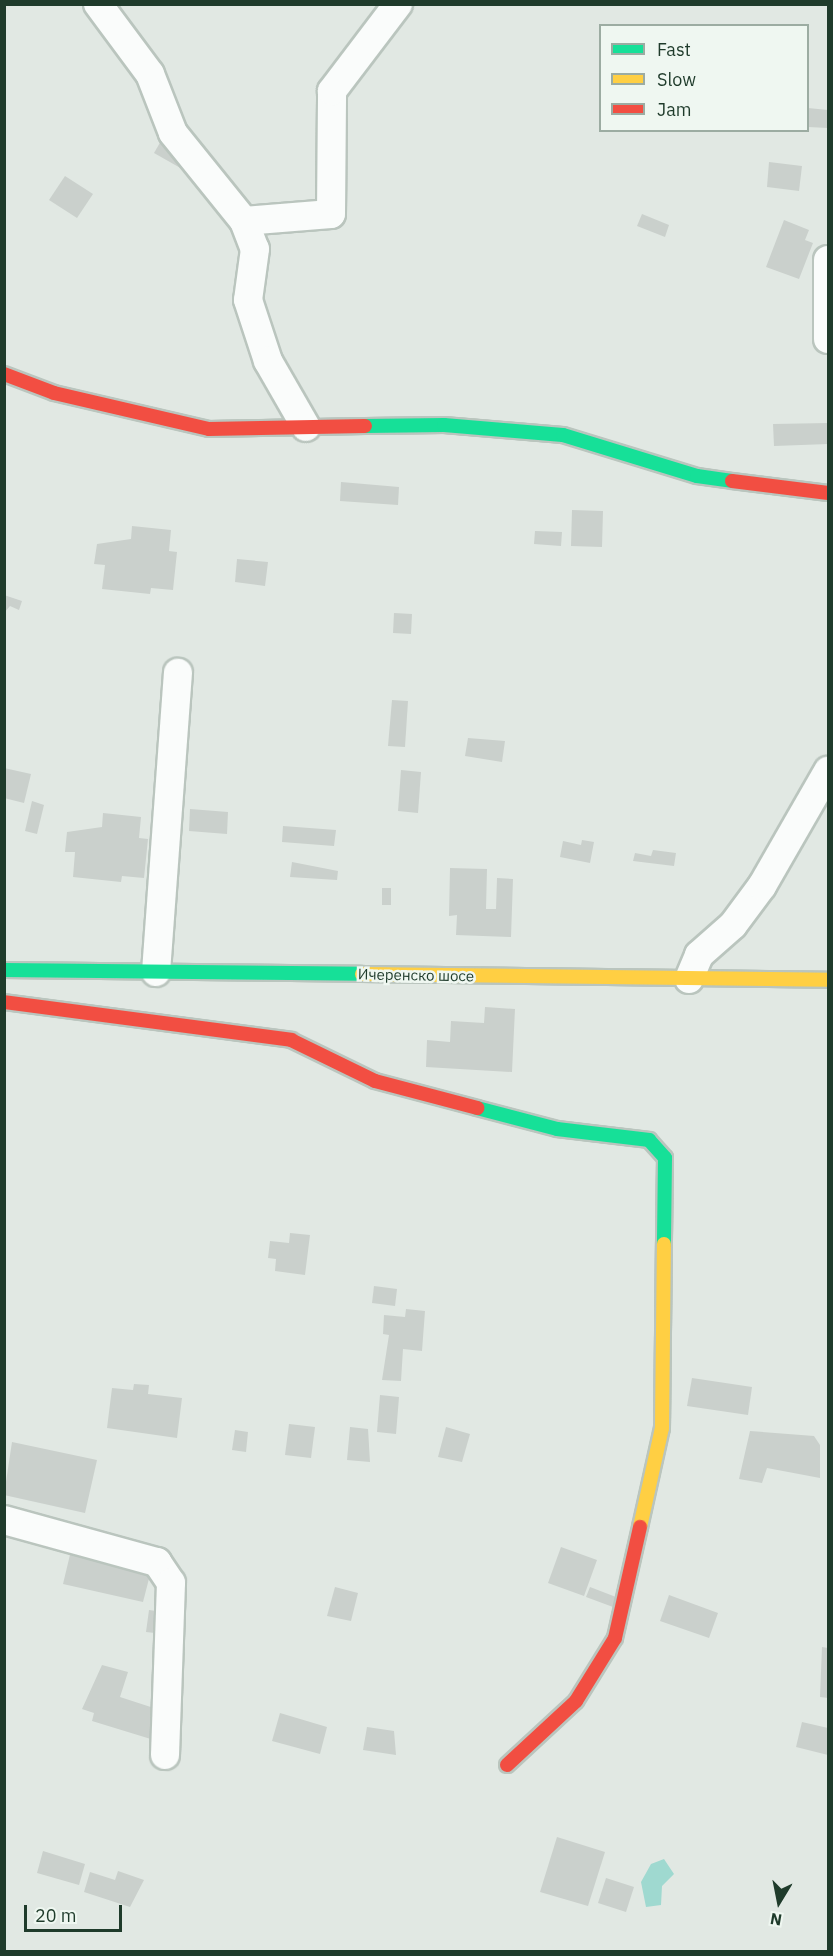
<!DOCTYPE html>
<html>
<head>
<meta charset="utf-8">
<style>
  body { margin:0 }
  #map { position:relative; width:833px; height:1956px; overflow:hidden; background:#e1e8e3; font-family:"IBM Plex Sans",sans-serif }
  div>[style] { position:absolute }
  .water>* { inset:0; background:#9fd9d0 }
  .building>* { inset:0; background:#cad0cc }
  .roads { filter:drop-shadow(2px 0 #bac5be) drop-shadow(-2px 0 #bac5be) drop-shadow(0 2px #bac5be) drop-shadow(0 -2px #bac5be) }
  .street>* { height:28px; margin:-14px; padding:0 14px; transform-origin:14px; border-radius:14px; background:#fafcfb }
  .fast>* { height:14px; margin:-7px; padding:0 7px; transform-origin:7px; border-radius:7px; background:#16e098 }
  .slow>* { height:14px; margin:-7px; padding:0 7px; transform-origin:7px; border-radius:7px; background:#ffcf43 }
  .jam>* { height:14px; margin:-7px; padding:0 7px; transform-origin:7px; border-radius:7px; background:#f24e42 }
  span { translate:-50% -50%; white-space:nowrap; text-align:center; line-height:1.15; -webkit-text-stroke:5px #eff7f1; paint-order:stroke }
  .street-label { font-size:15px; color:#1f3b2b }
  .frame { position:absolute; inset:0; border:6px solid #1f3b2b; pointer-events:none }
  .legend { position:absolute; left:599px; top:24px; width:210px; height:108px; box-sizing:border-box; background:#eff7f1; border:2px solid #9caca2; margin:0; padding:8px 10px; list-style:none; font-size:18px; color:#1f3b2b }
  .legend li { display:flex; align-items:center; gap:12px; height:30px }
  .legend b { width:30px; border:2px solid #9caca2 }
  .north { position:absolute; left:749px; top:1872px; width:60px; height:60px; -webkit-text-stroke:4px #eff7f1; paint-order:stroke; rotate:190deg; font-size:16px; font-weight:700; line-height:24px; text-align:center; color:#1f3b2b }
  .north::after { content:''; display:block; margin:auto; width:21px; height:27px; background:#1f3b2b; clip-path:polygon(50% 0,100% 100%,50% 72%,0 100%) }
  .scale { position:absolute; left:24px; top:1905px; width:98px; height:27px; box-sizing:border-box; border:3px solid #1f3b2b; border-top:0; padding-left:8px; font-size:18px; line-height:21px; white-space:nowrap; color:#1f3b2b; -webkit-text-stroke:4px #eff7f1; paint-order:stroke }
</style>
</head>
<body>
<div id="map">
  <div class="water">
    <div style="clip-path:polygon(664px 1859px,674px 1874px,662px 1886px,661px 1905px,646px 1907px,641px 1882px,651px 1864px)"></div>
  </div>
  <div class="building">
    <div style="clip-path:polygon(808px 108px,828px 110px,828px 128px,808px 127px)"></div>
    <div style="clip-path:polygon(165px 134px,191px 174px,154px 153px)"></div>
    <div style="clip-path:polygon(769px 162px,802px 166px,799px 191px,767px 187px)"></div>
    <div style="clip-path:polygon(65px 176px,93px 194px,77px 218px,49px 200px)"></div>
    <div style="clip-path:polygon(642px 214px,669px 225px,665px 237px,637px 226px)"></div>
    <div style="clip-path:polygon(784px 220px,809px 230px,805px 240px,813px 243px,799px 279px,766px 267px)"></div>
    <div style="clip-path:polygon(828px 423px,828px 444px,774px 446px,773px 424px)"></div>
    <div style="clip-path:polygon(341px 482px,399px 487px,398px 505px,340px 501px)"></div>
    <div style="clip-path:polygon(572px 510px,603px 511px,602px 547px,571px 546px)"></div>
    <div style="clip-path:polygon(132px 526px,171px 530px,169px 551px,177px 552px,173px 590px,151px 588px,150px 594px,102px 589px,105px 565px,94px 564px,97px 544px,131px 539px)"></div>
    <div style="clip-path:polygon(535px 531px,562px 532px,561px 546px,534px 544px)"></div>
    <div style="clip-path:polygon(237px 559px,268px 562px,265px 586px,235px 582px)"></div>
    <div style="clip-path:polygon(4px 595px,22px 601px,19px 610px,10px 606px,4px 613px)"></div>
    <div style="clip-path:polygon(394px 613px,412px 614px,411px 634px,393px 633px)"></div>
    <div style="clip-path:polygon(392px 700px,408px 701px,405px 747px,388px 746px)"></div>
    <div style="clip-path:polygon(468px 738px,505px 741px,502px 762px,465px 756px)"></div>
    <div style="clip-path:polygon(4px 768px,31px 774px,24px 803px,4px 798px)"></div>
    <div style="clip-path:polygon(401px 770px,421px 772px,418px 813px,398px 811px)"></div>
    <div style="clip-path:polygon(32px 801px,44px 805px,37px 834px,25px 831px)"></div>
    <div style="clip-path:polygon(190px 809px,228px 812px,227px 834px,189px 831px)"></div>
    <div style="clip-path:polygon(103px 813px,141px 817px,139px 838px,148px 839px,144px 878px,122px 876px,121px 882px,73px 877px,75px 852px,65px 852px,67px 832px,102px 827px)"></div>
    <div style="clip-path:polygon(283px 826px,336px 830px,334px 846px,282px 842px)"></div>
    <div style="clip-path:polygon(582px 840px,594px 842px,590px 863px,560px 857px,563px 841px,581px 845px)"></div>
    <div style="clip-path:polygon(653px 850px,676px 853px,674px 866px,633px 861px,635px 853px,651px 856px)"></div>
    <div style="clip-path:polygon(292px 862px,338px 871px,337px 880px,290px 877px)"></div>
    <div style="clip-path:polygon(450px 868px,487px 869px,486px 909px,496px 909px,497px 878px,513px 879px,511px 937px,456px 935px,457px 915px,449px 916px)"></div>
    <div style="clip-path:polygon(382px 888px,391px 888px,391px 905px,382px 905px)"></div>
    <div style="clip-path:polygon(485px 1007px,515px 1009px,512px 1072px,426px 1067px,427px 1040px,450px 1042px,451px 1021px,484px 1023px)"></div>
    <div style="clip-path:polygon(290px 1233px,310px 1235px,305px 1275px,275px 1271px,276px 1259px,268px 1258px,270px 1241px,289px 1243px)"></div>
    <div style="clip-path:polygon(374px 1286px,397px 1289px,395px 1306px,372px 1303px)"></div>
    <div style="clip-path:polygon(406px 1309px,425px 1311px,422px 1351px,403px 1349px,401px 1381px,382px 1380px,389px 1335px,383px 1334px,384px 1315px,405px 1317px)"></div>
    <div style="clip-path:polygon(692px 1378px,752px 1387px,748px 1415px,687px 1406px)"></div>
    <div style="clip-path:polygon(134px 1384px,149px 1385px,148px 1394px,182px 1398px,177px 1438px,107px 1428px,112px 1388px,133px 1390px)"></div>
    <div style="clip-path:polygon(380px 1395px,399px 1397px,396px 1434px,377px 1432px)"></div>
    <div style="clip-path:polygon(289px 1424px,315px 1427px,311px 1458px,285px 1455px)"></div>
    <div style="clip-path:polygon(350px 1427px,368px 1429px,370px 1462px,347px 1460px)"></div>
    <div style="clip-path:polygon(446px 1427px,470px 1434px,462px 1462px,438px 1457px)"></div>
    <div style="clip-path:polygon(235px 1430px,248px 1432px,246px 1452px,232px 1450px)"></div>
    <div style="clip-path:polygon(750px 1431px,814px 1436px,820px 1445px,820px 1478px,767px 1468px,762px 1483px,739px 1479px)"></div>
    <div style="clip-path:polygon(12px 1442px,97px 1460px,85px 1513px,4px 1495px)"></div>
    <div style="clip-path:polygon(74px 1538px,152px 1567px,143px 1602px,63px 1584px)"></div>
    <div style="clip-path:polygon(561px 1547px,597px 1560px,584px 1596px,548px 1583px)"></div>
    <div style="clip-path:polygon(335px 1587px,358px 1593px,351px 1621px,327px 1616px)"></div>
    <div style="clip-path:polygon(590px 1587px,616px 1597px,613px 1607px,586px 1597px)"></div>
    <div style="clip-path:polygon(669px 1595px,718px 1613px,709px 1638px,660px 1621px)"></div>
    <div style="clip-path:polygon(149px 1610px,171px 1613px,165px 1661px,152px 1660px,155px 1633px,146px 1632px)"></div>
    <div style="clip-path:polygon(822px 1647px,828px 1648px,828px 1698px,820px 1697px)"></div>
    <div style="clip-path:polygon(102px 1665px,128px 1672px,120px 1697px,163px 1711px,154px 1740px,92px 1721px,94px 1713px,82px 1709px)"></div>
    <div style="clip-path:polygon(280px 1713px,327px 1727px,320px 1754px,272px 1741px)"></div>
    <div style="clip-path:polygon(802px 1722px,828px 1728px,828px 1755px,796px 1747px)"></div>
    <div style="clip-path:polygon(367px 1727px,394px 1731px,396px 1755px,363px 1750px)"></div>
    <div style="clip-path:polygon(557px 1837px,605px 1852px,588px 1906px,540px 1892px)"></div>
    <div style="clip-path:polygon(43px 1851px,85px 1864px,79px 1885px,37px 1873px)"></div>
    <div style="clip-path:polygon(118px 1871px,144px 1880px,130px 1907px,84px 1892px,90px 1872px,115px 1880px)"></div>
    <div style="clip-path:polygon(606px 1878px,634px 1887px,626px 1912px,598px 1903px)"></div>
  </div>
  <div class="roads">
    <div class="street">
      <div style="left:98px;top:4px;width:87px;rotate:53.4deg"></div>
      <div style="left:150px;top:74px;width:63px;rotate:68.7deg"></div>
      <div style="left:173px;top:133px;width:113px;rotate:51.1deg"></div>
      <div style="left:244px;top:221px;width:30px;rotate:69deg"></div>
      <div style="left:255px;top:249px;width:51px;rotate:97.8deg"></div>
      <div style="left:248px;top:300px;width:64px;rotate:71.8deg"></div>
      <div style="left:268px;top:361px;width:76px;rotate:60.1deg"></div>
      <div style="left:244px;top:221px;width:87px;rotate:-4.6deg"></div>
      <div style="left:331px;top:214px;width:123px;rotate:-89.5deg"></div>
      <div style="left:332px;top:91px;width:109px;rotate:-52.8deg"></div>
      <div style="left:828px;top:260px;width:79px;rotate:90deg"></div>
      <div style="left:156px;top:972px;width:300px;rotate:-85.8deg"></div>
      <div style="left:689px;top:979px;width:26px;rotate:-67deg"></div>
      <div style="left:699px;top:955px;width:45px;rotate:-41.4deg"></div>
      <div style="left:733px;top:925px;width:49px;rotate:-53.4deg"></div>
      <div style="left:762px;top:886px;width:133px;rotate:-60.1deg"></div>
      <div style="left:4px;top:1520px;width:159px;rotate:15.4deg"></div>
      <div style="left:157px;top:1562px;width:25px;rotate:56deg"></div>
      <div style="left:171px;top:1583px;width:172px;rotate:92deg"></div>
    </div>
    <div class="fast">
      <div style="left:365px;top:426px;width:79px;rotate:-0.7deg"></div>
      <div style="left:444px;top:425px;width:119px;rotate:4.8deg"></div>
      <div style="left:563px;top:435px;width:140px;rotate:17deg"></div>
      <div style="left:697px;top:476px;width:35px;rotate:8deg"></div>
      <div style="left:4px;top:970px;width:358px;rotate:0.6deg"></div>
      <div style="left:477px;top:1108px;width:83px;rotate:14.7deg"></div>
      <div style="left:557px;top:1129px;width:93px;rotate:6.8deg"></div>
      <div style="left:649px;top:1140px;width:24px;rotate:48deg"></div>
      <div style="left:665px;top:1158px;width:86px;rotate:90.7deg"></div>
    </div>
    <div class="slow">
      <div style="left:362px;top:974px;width:466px;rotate:0.7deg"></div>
      <div style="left:640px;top:1527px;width:101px;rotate:-77.5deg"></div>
      <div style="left:662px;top:1428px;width:184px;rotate:-89.4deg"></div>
    </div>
    <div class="jam">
      <div style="left:4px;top:374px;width:53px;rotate:20.8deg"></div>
      <div style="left:54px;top:393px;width:159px;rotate:13.1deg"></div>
      <div style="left:209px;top:429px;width:156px;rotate:-1.1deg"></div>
      <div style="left:732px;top:481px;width:97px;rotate:7.1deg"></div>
      <div style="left:4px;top:1002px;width:290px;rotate:7.5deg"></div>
      <div style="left:291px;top:1040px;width:93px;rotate:26deg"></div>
      <div style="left:375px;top:1081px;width:106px;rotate:14.8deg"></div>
      <div style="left:507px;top:1765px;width:94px;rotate:-42.8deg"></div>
      <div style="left:576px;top:1701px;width:74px;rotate:-58.2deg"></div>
      <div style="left:615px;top:1638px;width:114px;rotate:-77.3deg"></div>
    </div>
  </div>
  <div class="street-label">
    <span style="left:416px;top:975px;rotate:1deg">Ичеренско шосе</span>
  </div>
  <div class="frame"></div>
  <ul class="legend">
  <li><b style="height:8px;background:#16e098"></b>Fast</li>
  <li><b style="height:8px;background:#ffcf43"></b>Slow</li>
  <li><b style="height:8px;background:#f24e42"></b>Jam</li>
  </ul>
  <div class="north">N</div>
  <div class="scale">20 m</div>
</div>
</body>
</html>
